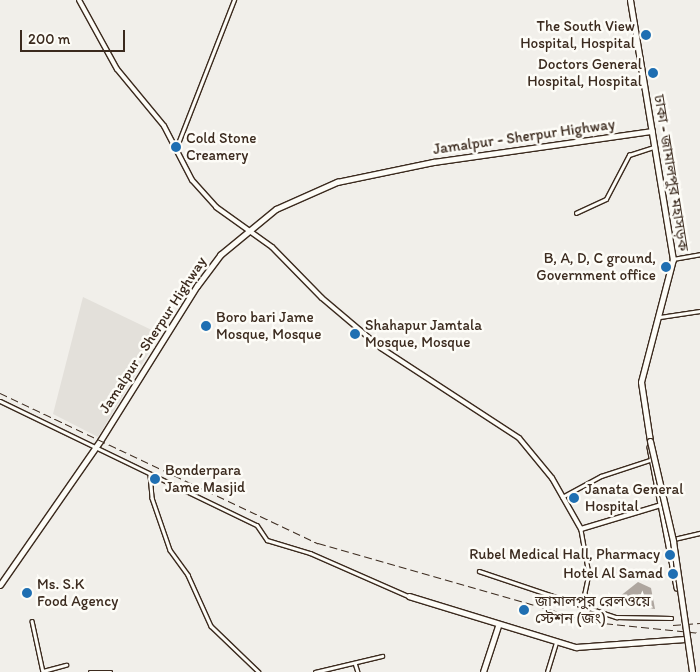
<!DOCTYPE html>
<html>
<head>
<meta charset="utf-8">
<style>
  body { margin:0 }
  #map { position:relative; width:700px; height:672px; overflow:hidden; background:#f1efea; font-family:Itim,"Noto Sans Bengali",sans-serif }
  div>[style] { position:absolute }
  .built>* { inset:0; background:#e3e0da }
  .water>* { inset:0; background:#aea69f }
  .roads { filter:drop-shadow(1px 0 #3b2a1e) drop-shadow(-1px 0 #3b2a1e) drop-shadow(0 1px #3b2a1e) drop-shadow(0 -1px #3b2a1e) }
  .street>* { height:2.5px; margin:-1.25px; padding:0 1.25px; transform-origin:1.25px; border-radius:1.25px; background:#fdfcf7 }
  .secondary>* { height:4px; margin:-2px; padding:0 2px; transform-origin:2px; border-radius:2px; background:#fdfcf7 }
  .primary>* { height:4.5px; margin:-2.25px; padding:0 2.25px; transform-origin:2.25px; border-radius:2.25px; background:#fdfcf7 }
  .highway>* { height:5px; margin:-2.5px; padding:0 2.5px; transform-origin:2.5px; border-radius:2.5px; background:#fdfcf7 }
  .rail>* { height:1px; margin-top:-0.5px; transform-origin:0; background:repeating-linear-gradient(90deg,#3b2a1e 0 8px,transparent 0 12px) }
  .bridges { filter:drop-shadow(1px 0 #3b2a1e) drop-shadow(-1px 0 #3b2a1e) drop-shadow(0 1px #3b2a1e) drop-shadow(0 -1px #3b2a1e) }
  .highway-bridge>* { height:5px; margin:-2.5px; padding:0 2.5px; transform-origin:2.5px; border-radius:2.5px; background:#fdfcf7 }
  .dots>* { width:14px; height:14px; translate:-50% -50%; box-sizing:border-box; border:2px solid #fdfcf7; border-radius:50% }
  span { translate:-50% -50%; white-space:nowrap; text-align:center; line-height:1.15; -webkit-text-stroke:5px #fdfcf7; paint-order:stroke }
  .poi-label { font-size:15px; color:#3b2a1e }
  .right { translate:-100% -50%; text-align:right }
  .left { translate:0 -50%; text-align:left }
  .street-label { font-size:15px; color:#3b2a1e }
  .scale { position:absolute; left:20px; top:30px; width:105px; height:22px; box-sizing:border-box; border:2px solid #3b2a1e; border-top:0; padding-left:6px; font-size:15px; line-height:18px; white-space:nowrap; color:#3b2a1e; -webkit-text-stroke:4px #fdfcf7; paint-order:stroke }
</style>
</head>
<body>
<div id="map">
  <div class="built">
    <div style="clip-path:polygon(83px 297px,160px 334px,98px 437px,53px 414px)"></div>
  </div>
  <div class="water">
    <div style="clip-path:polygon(638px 582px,651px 588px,655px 609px,618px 604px,619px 597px)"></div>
  </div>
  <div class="roads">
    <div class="street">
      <div style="left:177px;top:146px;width:157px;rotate:-68.7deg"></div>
      <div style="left:576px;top:213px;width:33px;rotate:-25deg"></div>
      <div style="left:606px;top:199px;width:50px;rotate:-62.4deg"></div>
      <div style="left:629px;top:155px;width:25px;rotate:-18deg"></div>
      <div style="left:673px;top:259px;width:27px;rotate:-10deg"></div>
      <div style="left:660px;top:317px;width:40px;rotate:-8.5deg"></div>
      <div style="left:0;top:401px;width:285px;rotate:25.8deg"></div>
      <div style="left:257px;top:525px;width:18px;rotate:56deg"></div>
      <div style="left:267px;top:540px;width:45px;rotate:16.8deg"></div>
      <div style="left:310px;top:553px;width:107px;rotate:23.7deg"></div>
      <div style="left:150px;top:474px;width:24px;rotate:85deg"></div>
      <div style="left:152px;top:498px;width:55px;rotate:70.9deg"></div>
      <div style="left:170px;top:550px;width:31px;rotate:54deg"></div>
      <div style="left:188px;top:575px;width:56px;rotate:65.7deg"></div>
      <div style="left:211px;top:626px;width:66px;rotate:43.8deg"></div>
      <div style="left:562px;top:497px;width:44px;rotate:-28.3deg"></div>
      <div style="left:601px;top:476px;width:52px;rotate:-18.1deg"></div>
      <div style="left:581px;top:530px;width:45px;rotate:79.7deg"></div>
      <div style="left:589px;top:574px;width:34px;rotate:102deg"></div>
      <div style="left:674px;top:539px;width:27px;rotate:-13deg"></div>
      <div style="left:479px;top:571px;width:145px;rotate:18.6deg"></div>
      <div style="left:616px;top:617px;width:55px;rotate:1deg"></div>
      <div style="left:32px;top:621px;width:52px;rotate:77.8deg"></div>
      <div style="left:355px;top:663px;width:9px;rotate:72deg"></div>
      <div style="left:43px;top:671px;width:24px;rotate:-15deg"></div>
      <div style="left:90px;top:672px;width:21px"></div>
      <div style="left:315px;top:672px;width:69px;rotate:-13.4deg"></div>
      <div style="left:547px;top:672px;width:31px;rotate:-73deg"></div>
    </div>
    <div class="secondary">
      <div style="left:79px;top:0;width:79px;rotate:61.2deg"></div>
      <div style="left:117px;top:69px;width:74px;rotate:50.5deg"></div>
      <div style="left:164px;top:126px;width:61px;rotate:62.6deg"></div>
      <div style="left:192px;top:180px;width:36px;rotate:48deg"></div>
      <div style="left:216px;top:207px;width:69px;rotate:35.5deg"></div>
      <div style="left:272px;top:247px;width:71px;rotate:45.6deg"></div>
      <div style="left:322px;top:298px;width:77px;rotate:40.3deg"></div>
      <div style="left:381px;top:348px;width:165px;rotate:33.1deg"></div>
      <div style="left:519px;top:438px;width:52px;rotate:50.5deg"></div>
      <div style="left:552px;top:478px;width:59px;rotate:60.4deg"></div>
      <div style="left:581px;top:529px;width:84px;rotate:-16.7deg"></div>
    </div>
    <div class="primary">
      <div style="left:650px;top:447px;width:143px;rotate:79.1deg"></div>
      <div style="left:0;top:585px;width:175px;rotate:-55.2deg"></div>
      <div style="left:100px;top:441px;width:183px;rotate:-58deg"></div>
      <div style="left:197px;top:286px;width:39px;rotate:-53deg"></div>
      <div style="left:220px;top:255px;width:72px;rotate:-39.4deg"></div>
      <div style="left:276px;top:209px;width:67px;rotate:-23.9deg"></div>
      <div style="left:337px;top:182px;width:99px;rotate:-11.7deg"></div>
      <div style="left:434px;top:162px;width:220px;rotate:-8.1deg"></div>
      <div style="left:409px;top:596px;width:175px;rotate:17deg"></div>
      <div style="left:576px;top:647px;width:109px;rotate:-4.2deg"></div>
      <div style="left:483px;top:672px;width:48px;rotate:-71.9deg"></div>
    </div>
    <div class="highway">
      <div style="left:630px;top:0;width:263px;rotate:80.6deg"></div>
      <div style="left:673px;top:259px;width:127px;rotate:104.6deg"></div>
      <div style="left:641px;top:382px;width:60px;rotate:81.3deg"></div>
    </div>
  </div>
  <div class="rail">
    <div style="left:0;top:393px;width:352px;rotate:25.3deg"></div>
    <div style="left:318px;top:543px;width:286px;rotate:16deg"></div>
    <div style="left:593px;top:622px;width:108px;rotate:5.9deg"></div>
    <div style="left:673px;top:625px;width:27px;rotate:-4deg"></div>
  </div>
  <div class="bridges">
    <div class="highway-bridge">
      <div style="left:650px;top:441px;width:103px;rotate:77deg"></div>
      <div style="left:673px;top:541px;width:132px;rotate:81.7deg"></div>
    </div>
  </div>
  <div class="dots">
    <div style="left:646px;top:35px;background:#1f6fb2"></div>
    <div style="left:653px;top:73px;background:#1f6fb2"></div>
    <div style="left:176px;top:147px;background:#1f6fb2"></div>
    <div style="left:666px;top:267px;background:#1f6fb2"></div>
    <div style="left:206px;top:326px;background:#1f6fb2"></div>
    <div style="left:355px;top:334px;background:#1f6fb2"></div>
    <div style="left:155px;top:479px;background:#1f6fb2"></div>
    <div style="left:574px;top:498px;background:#1f6fb2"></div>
    <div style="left:670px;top:555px;background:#1f6fb2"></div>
    <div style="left:673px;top:574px;background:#1f6fb2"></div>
    <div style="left:27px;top:593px;background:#1f6fb2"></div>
    <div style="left:524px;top:610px;background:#1f6fb2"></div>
  </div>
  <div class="poi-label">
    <span class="right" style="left:635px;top:35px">The South View<br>Hospital, Hospital</span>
    <span class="right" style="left:642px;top:73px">Doctors General<br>Hospital, Hospital</span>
    <span class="left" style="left:186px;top:147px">Cold Stone<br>Creamery</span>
    <span class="right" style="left:656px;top:267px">B, A, D, C ground,<br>Government office</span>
    <span class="left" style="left:216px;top:326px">Boro bari Jame<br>Mosque, Mosque</span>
    <span class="left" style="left:365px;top:334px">Shahapur Jamtala<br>Mosque, Mosque</span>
    <span class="left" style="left:165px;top:479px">Bonderpara<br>Jame Masjid</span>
    <span class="left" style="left:585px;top:498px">Janata General<br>Hospital</span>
    <span class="right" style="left:660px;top:555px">Rubel Medical Hall, Pharmacy</span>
    <span class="right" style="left:663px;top:574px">Hotel Al Samad</span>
    <span class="left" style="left:37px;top:593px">Ms. S.K<br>Food Agency</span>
    <span class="left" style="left:535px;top:610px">জামালপুর রেলওয়ে<br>স্টেশন (জং)</span>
  </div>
  <div class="street-label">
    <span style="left:524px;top:137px;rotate:-8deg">Jamalpur - Sherpur Highway</span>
    <span style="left:671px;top:173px;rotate:81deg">ঢাকা - জামালপুর মহাসড়ক</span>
    <span style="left:153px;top:335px;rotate:-57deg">Jamalpur - Sherpur Highway</span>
  </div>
  <div class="scale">200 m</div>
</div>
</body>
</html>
